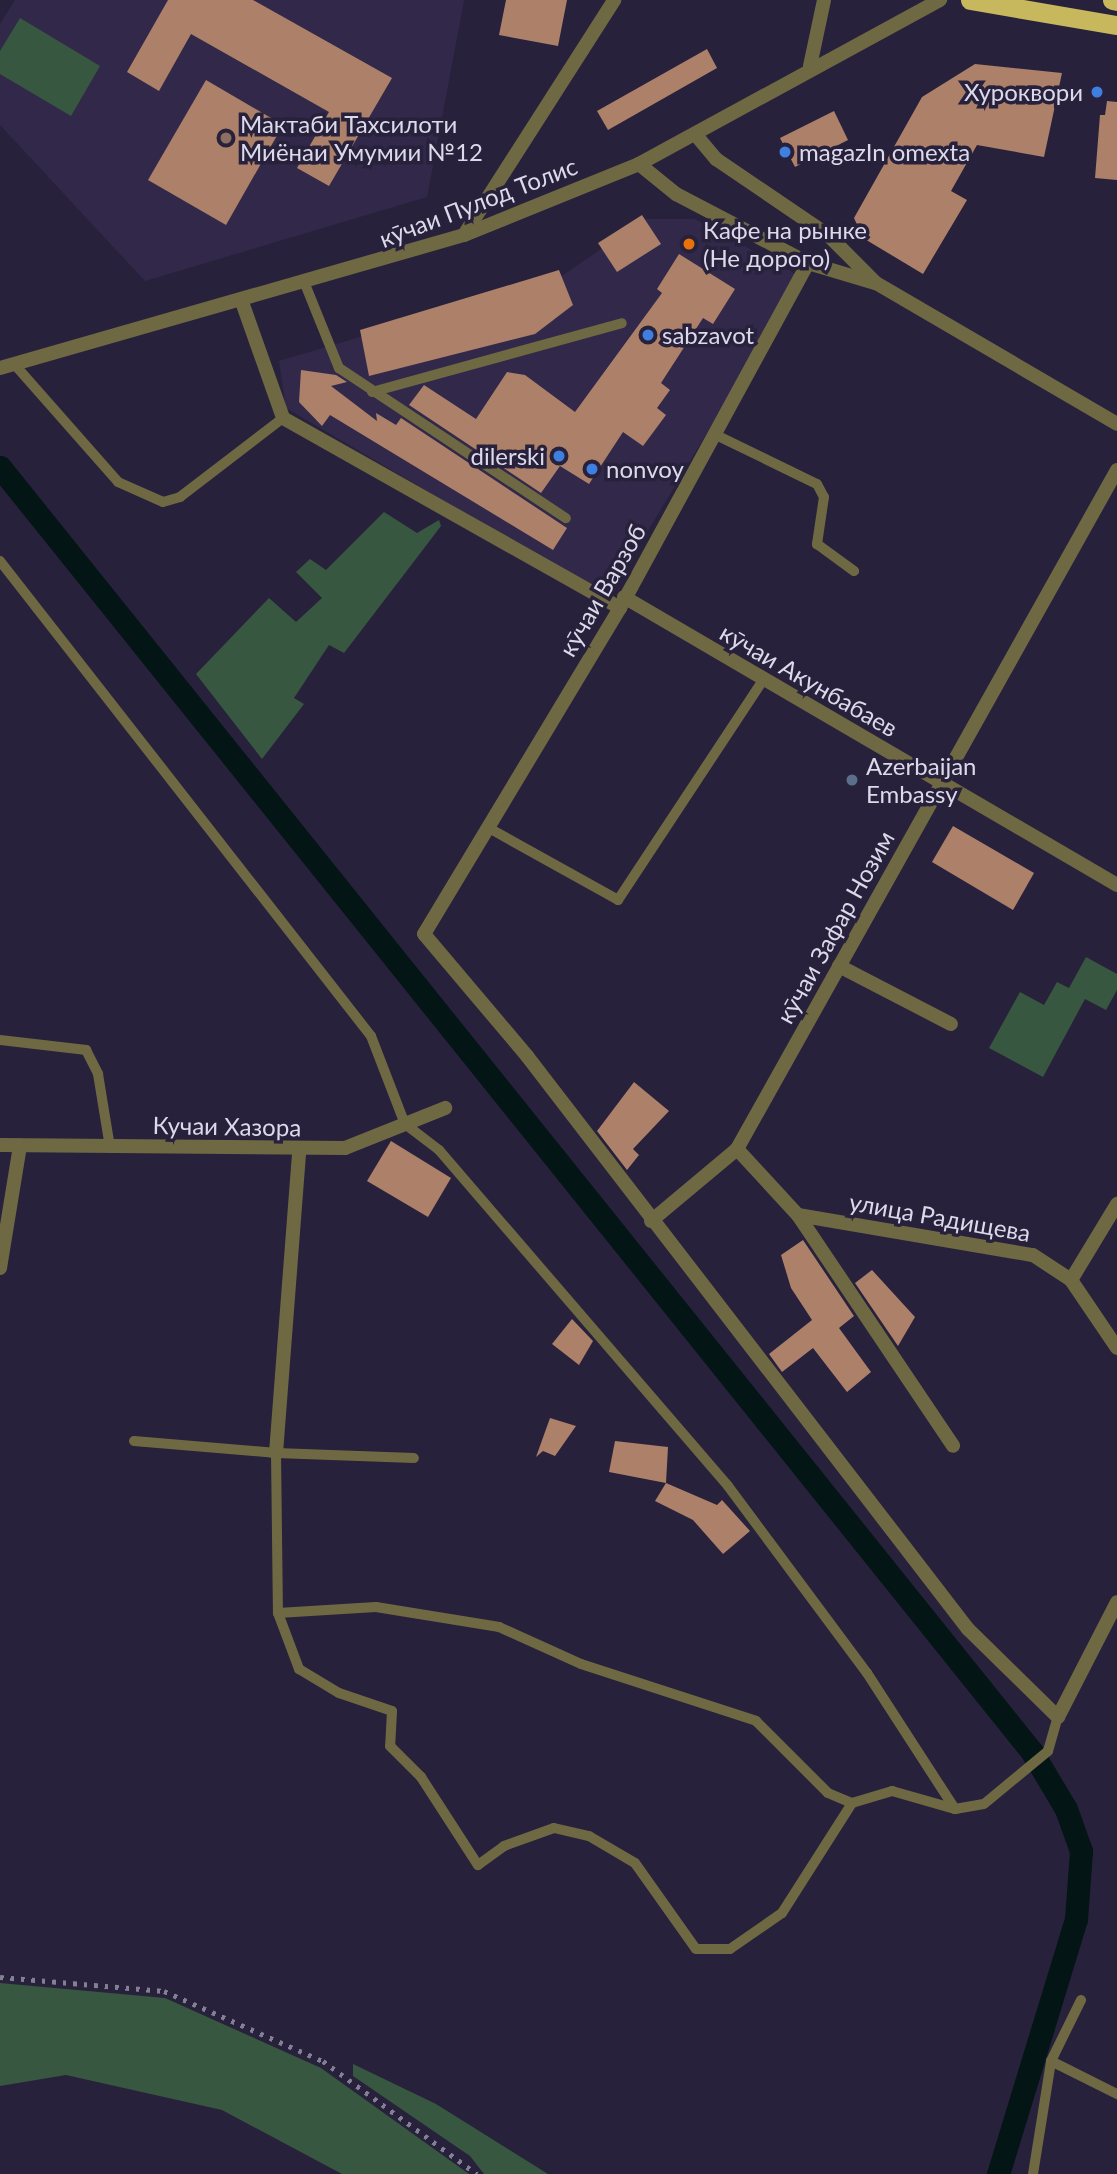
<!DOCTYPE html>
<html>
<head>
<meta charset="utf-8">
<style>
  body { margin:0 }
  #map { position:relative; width:1117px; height:2174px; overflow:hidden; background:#28213b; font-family:Lato,sans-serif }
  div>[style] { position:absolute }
  .built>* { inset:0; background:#32294a }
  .green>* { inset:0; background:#375740 }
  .canal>* { height:23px; margin:-11.5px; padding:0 11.5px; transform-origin:11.5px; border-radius:11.5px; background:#031515 }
  .building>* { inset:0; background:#ac8069 }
  .service>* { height:10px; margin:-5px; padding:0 5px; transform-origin:5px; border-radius:5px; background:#6f6943 }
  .minor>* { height:14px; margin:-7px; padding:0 7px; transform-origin:7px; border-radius:7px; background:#6f6943 }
  .trunk>* { height:19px; margin:-9.5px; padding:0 9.5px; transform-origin:9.5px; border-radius:9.5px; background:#c8b85d }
  .rail>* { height:5px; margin-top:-2.5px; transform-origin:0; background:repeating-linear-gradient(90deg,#847f95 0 3.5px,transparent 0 10.5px) }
  .dots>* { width:19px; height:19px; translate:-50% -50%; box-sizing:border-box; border:4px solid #28213b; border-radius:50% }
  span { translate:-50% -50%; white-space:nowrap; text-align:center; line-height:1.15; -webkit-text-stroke:7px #28213b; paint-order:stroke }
  .poi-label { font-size:24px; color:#dcd9ea }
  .right { translate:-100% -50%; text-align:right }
  .left { translate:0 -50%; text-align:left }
  .street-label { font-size:24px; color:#dcd9ea }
</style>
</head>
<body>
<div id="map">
  <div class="built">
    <div style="clip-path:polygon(15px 0,464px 0,427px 197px,145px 281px,0 125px,0 24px)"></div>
    <div style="clip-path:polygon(645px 219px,695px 219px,801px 277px,608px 597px,286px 408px,279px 361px,559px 278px)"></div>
  </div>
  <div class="green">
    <div style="clip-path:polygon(20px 18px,100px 66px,71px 116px,0 74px,0 51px)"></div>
    <div style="clip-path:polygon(384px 512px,417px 533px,439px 520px,441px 526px,344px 653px,329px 645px,294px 698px,304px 704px,262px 759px,196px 674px,269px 598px,296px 622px,322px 598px,296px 572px,310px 559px,326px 570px)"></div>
    <div style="clip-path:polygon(1086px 957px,1117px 974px,1117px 990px,1106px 1010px,1085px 999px,1043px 1077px,989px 1048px,1020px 992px,1044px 1005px,1057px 982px,1069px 988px)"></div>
    <div style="clip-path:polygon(0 1983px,165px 1998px,321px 2068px,469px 2174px,342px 2174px,222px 2110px,66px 2075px,0 2086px)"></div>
    <div style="clip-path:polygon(353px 2064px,436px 2104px,548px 2174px,484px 2174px,470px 2156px,353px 2076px)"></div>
  </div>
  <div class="canal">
    <div style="left:0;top:467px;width:1648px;rotate:51.23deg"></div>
    <div style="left:1032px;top:1752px;width:66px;rotate:59.2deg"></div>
    <div style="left:1066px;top:1809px;width:45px;rotate:70.3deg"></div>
    <div style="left:1081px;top:1851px;width:68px;rotate:94.2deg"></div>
    <div style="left:1076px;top:1919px;width:267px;rotate:107deg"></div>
  </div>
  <div class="building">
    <div style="clip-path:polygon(168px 0,253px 0,392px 78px,329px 186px,297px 168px,329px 112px,191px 34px,159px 91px,127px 72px)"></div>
    <div style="clip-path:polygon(506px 0,567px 0,558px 46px,499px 35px)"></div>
    <div style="clip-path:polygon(707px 49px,717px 68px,608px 130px,597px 111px)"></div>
    <div style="clip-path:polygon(975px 64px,1062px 73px,1044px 157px,977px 145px,951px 191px,967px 200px,923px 274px,863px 238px,854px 218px,922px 97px)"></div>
    <div style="clip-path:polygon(206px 80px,283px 125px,226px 225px,148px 180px)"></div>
    <div style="clip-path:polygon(1107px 101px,1117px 102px,1117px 180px,1095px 178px,1100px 115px,1105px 115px)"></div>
    <div style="clip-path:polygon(834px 111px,848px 140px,795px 167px,780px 138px)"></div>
    <div style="clip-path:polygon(642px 215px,661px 244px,617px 272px,598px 243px)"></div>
    <div style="clip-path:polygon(679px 254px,735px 289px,713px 324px,703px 318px,661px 383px,670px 390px,657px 408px,666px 415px,643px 446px,623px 432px,589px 484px,560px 466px,541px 493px,409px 405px,424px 385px,476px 419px,507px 372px,525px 375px,575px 412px,662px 293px,657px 289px)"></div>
    <div style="clip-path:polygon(559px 270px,573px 305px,535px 334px,369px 376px,360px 330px)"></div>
    <div style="clip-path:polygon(301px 370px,336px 375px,347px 382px,331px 386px,377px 421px,376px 413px,396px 425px,401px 418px,567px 528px,553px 550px,330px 415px,322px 426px,299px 402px)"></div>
    <div style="clip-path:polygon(953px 826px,1034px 873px,1013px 910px,932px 862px)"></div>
    <div style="clip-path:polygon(634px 1082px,669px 1111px,633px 1149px,639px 1155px,627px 1170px,597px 1131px)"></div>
    <div style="clip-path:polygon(391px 1141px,451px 1178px,428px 1217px,367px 1181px)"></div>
    <div style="clip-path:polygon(803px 1240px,854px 1316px,839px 1328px,871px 1372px,847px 1392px,813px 1348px,782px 1372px,769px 1354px,812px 1320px,791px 1288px,781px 1255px)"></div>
    <div style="clip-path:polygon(872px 1270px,915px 1317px,898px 1346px,855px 1283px)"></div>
    <div style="clip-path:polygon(572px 1319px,593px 1341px,579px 1365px,552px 1344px)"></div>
    <div style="clip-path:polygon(550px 1418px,576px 1426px,555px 1456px,543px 1451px,536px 1457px)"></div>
    <div style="clip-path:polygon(615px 1441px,668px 1447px,666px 1483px,609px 1472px)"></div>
    <div style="clip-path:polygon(666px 1483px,717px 1505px,722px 1500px,750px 1531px,723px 1554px,693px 1520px,655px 1501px)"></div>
  </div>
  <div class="service">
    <div style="left:305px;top:284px;width:91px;rotate:68deg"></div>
    <div style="left:339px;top:368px;width:272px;rotate:33.5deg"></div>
    <div style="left:15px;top:365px;width:156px;rotate:48.6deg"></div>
    <div style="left:118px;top:482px;width:49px;rotate:24deg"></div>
    <div style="left:163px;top:502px;width:18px;rotate:-16deg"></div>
    <div style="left:180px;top:497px;width:130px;rotate:-37.5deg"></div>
    <div style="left:372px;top:392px;width:259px;rotate:-15.4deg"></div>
    <div style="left:716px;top:435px;width:112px;rotate:25.9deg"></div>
    <div style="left:817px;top:484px;width:15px;rotate:62deg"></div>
    <div style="left:824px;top:497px;width:48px;rotate:98.5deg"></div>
    <div style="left:817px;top:544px;width:46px;rotate:36.1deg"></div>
    <div style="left:0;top:561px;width:603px;rotate:52.01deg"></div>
    <div style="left:371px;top:1036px;width:94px;rotate:68.9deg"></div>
    <div style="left:405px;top:1124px;width:43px;rotate:37.4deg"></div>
    <div style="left:439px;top:1150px;width:443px;rotate:49.3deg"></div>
    <div style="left:728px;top:1486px;width:233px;rotate:53.4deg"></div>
    <div style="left:867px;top:1673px;width:162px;rotate:57.1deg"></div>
    <div style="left:487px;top:827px;width:150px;rotate:29.1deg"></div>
    <div style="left:618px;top:900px;width:263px;rotate:-56.6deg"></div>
    <div style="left:0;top:1040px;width:87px;rotate:6.6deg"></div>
    <div style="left:86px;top:1050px;width:27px;rotate:63deg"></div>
    <div style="left:98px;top:1074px;width:74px;rotate:80.7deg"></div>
    <div style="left:134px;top:1441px;width:143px;rotate:4.8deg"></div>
    <div style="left:276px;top:1453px;width:160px;rotate:89.3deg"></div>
    <div style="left:278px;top:1613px;width:98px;rotate:-3.5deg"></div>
    <div style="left:376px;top:1607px;width:125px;rotate:9.2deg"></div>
    <div style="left:499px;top:1627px;width:90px;rotate:24.3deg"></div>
    <div style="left:581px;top:1664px;width:184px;rotate:18deg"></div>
    <div style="left:756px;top:1721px;width:102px;rotate:45deg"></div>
    <div style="left:828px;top:1793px;width:26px;rotate:23deg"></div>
    <div style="left:852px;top:1803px;width:42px;rotate:-16.7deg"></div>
    <div style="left:892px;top:1791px;width:66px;rotate:15.9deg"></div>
    <div style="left:955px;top:1809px;width:29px;rotate:-10deg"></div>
    <div style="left:984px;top:1804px;width:83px;rotate:-39.6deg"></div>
    <div style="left:1048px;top:1751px;width:35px;rotate:-74deg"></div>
    <div style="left:276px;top:1453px;width:138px;rotate:2.1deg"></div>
    <div style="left:278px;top:1613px;width:60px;rotate:69.4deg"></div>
    <div style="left:299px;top:1669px;width:47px;rotate:31deg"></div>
    <div style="left:339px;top:1693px;width:56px;rotate:18.8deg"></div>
    <div style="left:392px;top:1711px;width:35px;rotate:93deg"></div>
    <div style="left:390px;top:1746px;width:44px;rotate:45deg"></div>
    <div style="left:421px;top:1777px;width:105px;rotate:57.1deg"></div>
    <div style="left:478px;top:1865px;width:32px;rotate:-36deg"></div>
    <div style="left:504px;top:1846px;width:53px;rotate:-19.8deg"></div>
    <div style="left:554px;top:1828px;width:36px;rotate:13deg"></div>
    <div style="left:589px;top:1836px;width:53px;rotate:30.4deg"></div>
    <div style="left:635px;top:1863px;width:105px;rotate:54.7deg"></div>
    <div style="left:696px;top:1949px;width:34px"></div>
    <div style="left:730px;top:1949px;width:63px;rotate:-34.7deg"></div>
    <div style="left:782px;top:1913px;width:130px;rotate:-57.5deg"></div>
    <div style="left:1051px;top:2061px;width:68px;rotate:-63.8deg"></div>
    <div style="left:1033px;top:2174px;width:114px;rotate:-80.9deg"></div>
    <div style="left:1051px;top:2061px;width:74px;rotate:26.6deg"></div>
  </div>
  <div class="minor">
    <div style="left:810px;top:66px;width:67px;rotate:-78deg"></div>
    <div style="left:695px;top:134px;width:33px;rotate:50deg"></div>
    <div style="left:716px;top:159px;width:135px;rotate:34.2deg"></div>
    <div style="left:828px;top:235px;width:68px;rotate:45deg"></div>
    <div style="left:876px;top:283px;width:279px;rotate:30.3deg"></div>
    <div style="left:639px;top:164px;width:48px;rotate:39deg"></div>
    <div style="left:676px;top:194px;width:149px;rotate:27.6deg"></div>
    <div style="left:808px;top:263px;width:70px;rotate:16.6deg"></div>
    <div style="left:464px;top:235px;width:279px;rotate:-57.4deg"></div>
    <div style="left:808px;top:263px;width:393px;rotate:118.6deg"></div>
    <div style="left:620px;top:608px;width:380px;rotate:121deg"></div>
    <div style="left:424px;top:934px;width:160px;rotate:49.8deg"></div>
    <div style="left:527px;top:1056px;width:723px;rotate:52.42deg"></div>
    <div style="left:968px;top:1629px;width:126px;rotate:44.4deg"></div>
    <div style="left:1058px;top:1717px;width:129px;rotate:-62.8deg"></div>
    <div style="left:242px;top:302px;width:123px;rotate:70.5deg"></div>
    <div style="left:283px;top:418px;width:387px;rotate:29.4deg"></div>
    <div style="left:0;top:368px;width:483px;rotate:-16deg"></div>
    <div style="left:464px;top:235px;width:189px;rotate:-22.1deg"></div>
    <div style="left:639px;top:164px;width:343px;rotate:-28.6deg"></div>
    <div style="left:624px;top:597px;width:571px;rotate:30.29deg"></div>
    <div style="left:839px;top:966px;width:126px;rotate:27.4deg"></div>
    <div style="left:0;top:1145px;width:345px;rotate:0.5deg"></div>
    <div style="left:345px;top:1148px;width:108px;rotate:-21.8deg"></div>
    <div style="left:737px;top:1149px;width:90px;rotate:47.3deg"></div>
    <div style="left:798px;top:1215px;width:278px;rotate:56.1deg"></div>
    <div style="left:798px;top:1215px;width:238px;rotate:9.7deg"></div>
    <div style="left:1033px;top:1255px;width:45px;rotate:33.3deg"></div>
    <div style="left:1071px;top:1280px;width:82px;rotate:55.9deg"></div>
    <div style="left:651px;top:1221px;width:112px;rotate:-39.9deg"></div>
    <div style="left:737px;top:1149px;width:778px;rotate:-60.77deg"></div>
    <div style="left:0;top:1268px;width:124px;rotate:-80.7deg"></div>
    <div style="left:1071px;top:1280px;width:89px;rotate:-58.8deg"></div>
    <div style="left:276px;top:1453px;width:303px;rotate:-85.6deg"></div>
  </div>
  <div class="trunk">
    <div style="left:970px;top:0;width:149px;rotate:9.7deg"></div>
    <div style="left:1112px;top:0;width:5px;rotate:11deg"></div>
  </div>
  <div class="rail">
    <div style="left:0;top:1977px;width:165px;rotate:4.9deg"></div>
    <div style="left:164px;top:1991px;width:174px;rotate:23.8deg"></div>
    <div style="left:323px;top:2061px;width:191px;rotate:36.3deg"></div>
  </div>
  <div class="dots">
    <div style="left:1097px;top:92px;background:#3f7fe0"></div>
    <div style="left:226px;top:138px;background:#8d6e63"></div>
    <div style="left:785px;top:152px;background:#3f7fe0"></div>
    <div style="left:689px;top:244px;background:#e8710a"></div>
    <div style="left:648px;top:335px;background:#3f7fe0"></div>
    <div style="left:559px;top:456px;background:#3f7fe0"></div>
    <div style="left:592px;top:469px;background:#3f7fe0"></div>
    <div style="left:852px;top:780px;background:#5c6f8a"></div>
  </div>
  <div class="poi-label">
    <span class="right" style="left:1083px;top:92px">Хуроквори</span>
    <span class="left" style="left:240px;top:138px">Мактаби Тахсилоти<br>Миёнаи Умумии №12</span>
    <span class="left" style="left:799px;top:152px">magazIn omexta</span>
    <span class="left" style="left:703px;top:244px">Кафе на рынке<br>(Не дорого)</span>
    <span class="left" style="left:662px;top:335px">sabzavot</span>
    <span class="right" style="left:545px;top:456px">dilerski</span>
    <span class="left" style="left:606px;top:469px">nonvoy</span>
    <span class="left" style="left:866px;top:780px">Azerbaijan<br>Embassy</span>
  </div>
  <div class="street-label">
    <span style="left:478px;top:202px;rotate:-21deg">кӯчаи Пулод Толис</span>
    <span style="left:602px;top:590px;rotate:-60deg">кӯчаи Варзоб</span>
    <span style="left:809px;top:680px;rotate:30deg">кӯчаи Акунбабаев</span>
    <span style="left:835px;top:927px;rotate:-61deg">кӯчаи Зафар Нозим</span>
    <span style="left:227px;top:1126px;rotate:1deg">Кучаи Хазора</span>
    <span style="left:940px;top:1217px;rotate:10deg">улица Радищева</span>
  </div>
</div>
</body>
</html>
